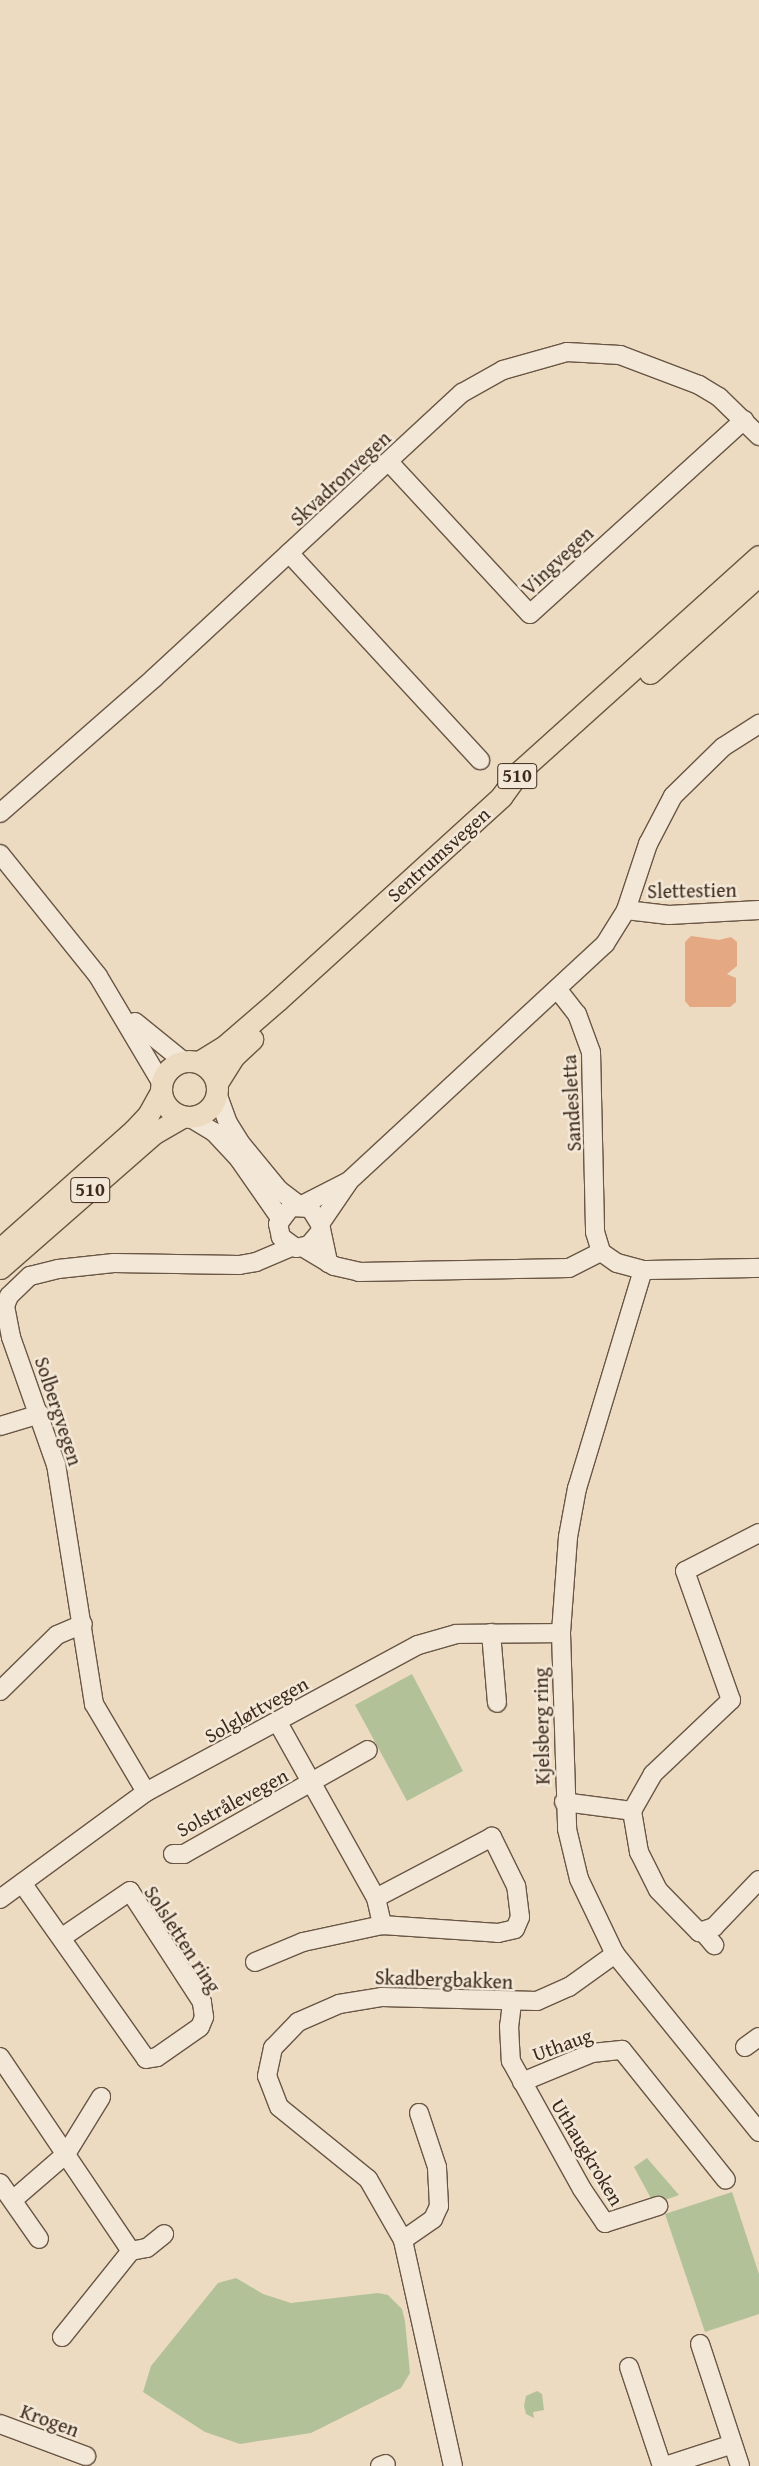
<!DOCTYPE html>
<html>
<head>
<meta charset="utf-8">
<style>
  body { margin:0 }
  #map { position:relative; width:759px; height:2466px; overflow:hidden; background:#eddbc1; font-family:"Gentium Book Plus",serif }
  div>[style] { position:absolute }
  .green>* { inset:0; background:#b2c198 }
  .building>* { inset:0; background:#e4a883 }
  .roads { filter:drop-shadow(1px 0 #695645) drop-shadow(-1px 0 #695645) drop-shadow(0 1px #695645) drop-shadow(0 -1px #695645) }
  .minor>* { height:18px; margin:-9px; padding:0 9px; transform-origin:9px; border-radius:9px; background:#f3e8d7 }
  .major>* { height:21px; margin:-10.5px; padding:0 10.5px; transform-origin:10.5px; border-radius:10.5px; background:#eddbc1 }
  .major>.ring { margin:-10.5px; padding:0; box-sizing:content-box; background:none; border:21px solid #eddbc1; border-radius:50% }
  span { translate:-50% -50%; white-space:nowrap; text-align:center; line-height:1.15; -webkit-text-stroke:5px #f3e8d7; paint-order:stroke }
  .shield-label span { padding:1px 4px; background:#f3e8d7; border:1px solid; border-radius:4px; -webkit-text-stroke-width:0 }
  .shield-label { font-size:19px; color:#3d2a1c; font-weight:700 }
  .street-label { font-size:20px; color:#3d2a1c }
</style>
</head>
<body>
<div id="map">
  <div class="green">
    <div style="clip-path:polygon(412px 1674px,463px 1771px,407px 1801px,355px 1705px)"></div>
    <div style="clip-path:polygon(647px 2158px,679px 2195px,654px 2204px,634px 2167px)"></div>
    <div style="clip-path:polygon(732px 2192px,759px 2274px,759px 2314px,705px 2332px,665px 2214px)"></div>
    <div style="clip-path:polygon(236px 2278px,263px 2294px,291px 2303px,378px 2293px,388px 2295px,402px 2309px,405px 2321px,410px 2373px,401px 2388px,311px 2433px,240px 2444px,205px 2432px,143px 2392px,151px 2366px,218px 2283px)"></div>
    <div style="clip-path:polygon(537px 2391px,542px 2394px,544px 2410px,533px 2412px,534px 2418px,526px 2414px,524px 2406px,526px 2396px)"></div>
  </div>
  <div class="building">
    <div style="clip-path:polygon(691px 936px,719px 940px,731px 937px,737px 942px,737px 966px,727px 974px,736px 978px,736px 1002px,730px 1007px,690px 1007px,685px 1001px,685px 942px)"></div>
  </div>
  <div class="roads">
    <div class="minor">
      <div style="left:389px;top:462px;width:207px;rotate:47.2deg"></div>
      <div style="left:530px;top:614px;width:289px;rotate:-42.2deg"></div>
      <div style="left:289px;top:553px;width:282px;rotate:47.3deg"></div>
      <div style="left:0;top:813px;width:205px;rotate:-41.2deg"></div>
      <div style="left:154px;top:678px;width:420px;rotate:-42.8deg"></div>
      <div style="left:462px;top:393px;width:47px;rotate:-29.3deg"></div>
      <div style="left:503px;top:370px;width:66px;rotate:-15.7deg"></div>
      <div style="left:567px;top:352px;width:53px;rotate:3.2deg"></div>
      <div style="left:620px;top:355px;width:85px;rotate:20.8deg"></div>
      <div style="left:699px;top:385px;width:23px;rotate:31deg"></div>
      <div style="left:719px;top:397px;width:56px;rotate:44.3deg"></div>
      <div style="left:0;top:854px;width:156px;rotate:51.2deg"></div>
      <div style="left:98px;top:976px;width:123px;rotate:59.3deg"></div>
      <div style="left:626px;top:910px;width:43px;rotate:6.6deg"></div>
      <div style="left:669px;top:915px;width:90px;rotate:-3.2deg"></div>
      <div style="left:558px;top:990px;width:31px;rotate:52deg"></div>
      <div style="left:577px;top:1014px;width:40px;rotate:69.8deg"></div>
      <div style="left:591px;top:1052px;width:180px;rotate:88.7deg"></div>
      <div style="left:595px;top:1232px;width:21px;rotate:73deg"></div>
      <div style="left:601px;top:1252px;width:19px;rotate:35deg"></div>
      <div style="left:617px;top:1263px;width:27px;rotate:15deg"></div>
      <div style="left:643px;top:1270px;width:116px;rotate:-1deg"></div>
      <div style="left:135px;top:1022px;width:62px;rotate:39.1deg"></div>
      <div style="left:217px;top:1093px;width:32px;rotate:70deg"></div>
      <div style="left:228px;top:1123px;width:26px;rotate:58deg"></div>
      <div style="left:242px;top:1145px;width:58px;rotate:50.6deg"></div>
      <div style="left:279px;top:1190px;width:26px;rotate:37deg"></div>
      <div style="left:189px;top:1117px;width:29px;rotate:31deg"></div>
      <div style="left:214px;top:1132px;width:37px;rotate:47deg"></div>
      <div style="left:239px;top:1159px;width:72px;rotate:55.2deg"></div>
      <div style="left:300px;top:1206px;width:55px;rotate:-27deg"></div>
      <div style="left:349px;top:1181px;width:349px;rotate:-42.8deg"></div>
      <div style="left:605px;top:944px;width:40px;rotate:-58deg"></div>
      <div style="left:626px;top:910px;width:70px;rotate:-71.6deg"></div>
      <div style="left:648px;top:844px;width:54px;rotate:-62.5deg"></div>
      <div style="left:673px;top:796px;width:70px;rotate:-44.4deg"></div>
      <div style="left:723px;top:747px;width:43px;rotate:-32.6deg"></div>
      <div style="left:320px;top:1224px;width:50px;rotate:-55.7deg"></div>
      <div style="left:320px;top:1232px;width:17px;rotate:130deg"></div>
      <div style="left:309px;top:1245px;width:13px;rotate:167deg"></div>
      <div style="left:296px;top:1248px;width:19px;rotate:-144deg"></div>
      <div style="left:281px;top:1237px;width:13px;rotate:-103deg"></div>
      <div style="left:278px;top:1224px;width:21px;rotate:-53deg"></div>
      <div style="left:291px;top:1207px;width:19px;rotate:3deg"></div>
      <div style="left:310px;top:1208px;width:19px;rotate:58deg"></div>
      <div style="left:320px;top:1224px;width:40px;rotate:78deg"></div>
      <div style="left:304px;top:1248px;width:35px;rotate:31deg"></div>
      <div style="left:334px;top:1266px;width:26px;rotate:13deg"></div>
      <div style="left:359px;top:1272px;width:210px;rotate:-1.1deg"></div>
      <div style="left:569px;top:1268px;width:36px;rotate:-27deg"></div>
      <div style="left:643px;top:1270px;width:228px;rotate:106.8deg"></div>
      <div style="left:577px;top:1488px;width:50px;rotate:100.4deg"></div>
      <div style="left:568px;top:1537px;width:96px;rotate:94.2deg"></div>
      <div style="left:561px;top:1633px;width:196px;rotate:88.2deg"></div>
      <div style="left:567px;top:1829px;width:51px;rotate:76.5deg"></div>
      <div style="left:579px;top:1879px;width:83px;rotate:64.4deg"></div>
      <div style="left:615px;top:1954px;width:229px;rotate:51deg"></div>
      <div style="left:0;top:1426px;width:42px;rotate:-16.7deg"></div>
      <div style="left:759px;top:1533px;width:83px;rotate:152.8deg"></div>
      <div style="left:685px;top:1571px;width:137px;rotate:70.4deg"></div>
      <div style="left:731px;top:1700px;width:108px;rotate:136.5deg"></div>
      <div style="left:653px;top:1774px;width:43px;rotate:119.6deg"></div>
      <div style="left:632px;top:1811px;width:42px;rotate:80.3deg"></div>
      <div style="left:639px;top:1852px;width:42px;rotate:63.4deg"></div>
      <div style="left:658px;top:1890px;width:59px;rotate:45.7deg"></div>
      <div style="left:699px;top:1932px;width:16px;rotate:-18deg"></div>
      <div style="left:714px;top:1927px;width:65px;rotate:-46.2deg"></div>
      <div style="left:491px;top:1633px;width:70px;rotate:85.1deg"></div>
      <div style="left:0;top:1691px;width:80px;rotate:-44.5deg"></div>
      <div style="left:57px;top:1635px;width:28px;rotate:-23deg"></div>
      <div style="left:277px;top:1721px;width:203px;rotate:60.8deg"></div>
      <div style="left:376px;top:1898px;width:28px;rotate:77deg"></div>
      <div style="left:146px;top:1792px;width:102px;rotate:-120.6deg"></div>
      <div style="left:94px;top:1704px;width:242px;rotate:-99deg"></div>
      <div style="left:56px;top:1465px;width:136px;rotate:-109.4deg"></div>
      <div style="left:11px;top:1337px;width:32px;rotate:-101deg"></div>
      <div style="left:5px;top:1306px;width:11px;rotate:-68deg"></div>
      <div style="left:9px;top:1296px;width:29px;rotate:-44deg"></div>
      <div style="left:30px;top:1276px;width:29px;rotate:-14deg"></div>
      <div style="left:58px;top:1269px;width:56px;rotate:-6.1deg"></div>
      <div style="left:114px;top:1263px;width:125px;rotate:0.9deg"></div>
      <div style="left:239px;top:1265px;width:17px;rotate:-10deg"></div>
      <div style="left:256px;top:1262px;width:39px;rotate:-23deg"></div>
      <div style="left:564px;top:1802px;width:69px;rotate:7.5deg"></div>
      <div style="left:173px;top:1854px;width:11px"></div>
      <div style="left:184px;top:1854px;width:211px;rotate:-29.5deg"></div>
      <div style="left:22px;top:1883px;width:215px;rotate:54.8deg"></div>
      <div style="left:146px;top:2059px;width:11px;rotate:-10deg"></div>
      <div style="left:157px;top:2057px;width:52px;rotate:-34.9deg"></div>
      <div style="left:200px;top:2027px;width:11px;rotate:-68deg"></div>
      <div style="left:204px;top:2017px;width:15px;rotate:-98deg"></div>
      <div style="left:202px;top:2002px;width:132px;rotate:-123deg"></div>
      <div style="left:130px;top:1891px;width:83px;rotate:145.7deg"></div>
      <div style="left:0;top:1899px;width:181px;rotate:-36.2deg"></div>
      <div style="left:146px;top:1792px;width:309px;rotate:-28.4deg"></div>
      <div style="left:418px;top:1645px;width:40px;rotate:-16deg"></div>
      <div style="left:456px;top:1634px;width:105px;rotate:-0.5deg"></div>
      <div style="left:704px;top:1933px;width:16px;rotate:50deg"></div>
      <div style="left:255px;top:1962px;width:52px;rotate:-22.6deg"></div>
      <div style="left:303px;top:1942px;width:81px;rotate:-12.1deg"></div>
      <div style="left:382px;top:1925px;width:116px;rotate:3.9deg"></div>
      <div style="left:498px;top:1933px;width:17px;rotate:-13deg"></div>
      <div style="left:515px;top:1929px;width:13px;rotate:-67deg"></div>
      <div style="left:520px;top:1917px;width:31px;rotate:-97deg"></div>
      <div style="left:516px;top:1886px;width:55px;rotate:-116.1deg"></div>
      <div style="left:492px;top:1837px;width:131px;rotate:152.3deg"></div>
      <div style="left:512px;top:2003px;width:23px;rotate:97deg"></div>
      <div style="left:509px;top:2026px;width:35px;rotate:87deg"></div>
      <div style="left:511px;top:2061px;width:146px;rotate:61deg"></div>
      <div style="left:582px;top:2189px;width:41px;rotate:55.9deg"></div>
      <div style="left:605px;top:2223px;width:56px;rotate:-17.8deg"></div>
      <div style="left:745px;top:2047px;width:17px;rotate:-36deg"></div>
      <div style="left:0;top:2057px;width:234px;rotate:56deg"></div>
      <div style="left:522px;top:2082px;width:76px;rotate:-22.5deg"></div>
      <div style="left:592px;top:2053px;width:30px;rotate:-6deg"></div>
      <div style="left:622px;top:2050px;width:166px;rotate:51.3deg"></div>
      <div style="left:0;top:2183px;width:68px;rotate:55.1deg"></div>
      <div style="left:14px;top:2199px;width:69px;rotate:-40.9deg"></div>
      <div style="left:66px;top:2154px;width:67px;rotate:-58.4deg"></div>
      <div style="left:403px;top:2240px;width:37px;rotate:-35deg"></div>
      <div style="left:433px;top:2219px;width:14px;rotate:-65deg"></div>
      <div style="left:439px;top:2206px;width:39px;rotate:-93deg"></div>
      <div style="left:437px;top:2167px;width:57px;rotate:-108.4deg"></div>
      <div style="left:62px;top:2337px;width:110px;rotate:-51.3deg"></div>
      <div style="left:131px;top:2251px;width:16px;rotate:-11deg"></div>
      <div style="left:147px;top:2248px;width:22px;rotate:-39deg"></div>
      <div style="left:700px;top:2344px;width:128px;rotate:71.8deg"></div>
      <div style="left:629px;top:2367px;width:104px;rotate:71.6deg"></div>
      <div style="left:0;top:2424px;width:92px;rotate:20.4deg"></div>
      <div style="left:380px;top:2466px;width:6px;rotate:-18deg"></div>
      <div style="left:453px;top:2466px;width:231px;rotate:-102.5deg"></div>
      <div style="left:403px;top:2240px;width:70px;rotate:-119.8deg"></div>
      <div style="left:368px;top:2179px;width:114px;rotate:-141deg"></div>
      <div style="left:279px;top:2107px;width:33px;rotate:-111deg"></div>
      <div style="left:267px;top:2076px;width:29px;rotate:-78deg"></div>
      <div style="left:273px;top:2048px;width:36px;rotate:-46deg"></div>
      <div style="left:298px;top:2022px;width:45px;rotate:-23.7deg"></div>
      <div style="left:339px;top:2004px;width:44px;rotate:-9.2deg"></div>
      <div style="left:382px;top:1997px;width:155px;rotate:1.5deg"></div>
      <div style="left:537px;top:2001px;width:35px;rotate:-24deg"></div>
      <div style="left:569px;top:1987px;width:57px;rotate:-35.7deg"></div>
      <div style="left:665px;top:2466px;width:71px;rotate:-17.9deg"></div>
    </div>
    <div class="major">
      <div style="left:650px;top:673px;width:147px;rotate:-42deg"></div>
      <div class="ring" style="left:161px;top:1061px;width:35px;height:35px"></div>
      <div style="left:199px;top:1062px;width:32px;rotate:-32deg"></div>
      <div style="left:226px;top:1045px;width:69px;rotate:-40.9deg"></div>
      <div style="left:278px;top:1000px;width:302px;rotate:-42.3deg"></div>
      <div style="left:501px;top:797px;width:32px;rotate:-54deg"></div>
      <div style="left:520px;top:771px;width:321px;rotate:-42deg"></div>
      <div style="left:217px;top:1083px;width:32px;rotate:-58deg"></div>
      <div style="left:234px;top:1056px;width:25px;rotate:-43deg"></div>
      <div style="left:0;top:1249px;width:179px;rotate:-41.6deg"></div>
      <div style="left:134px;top:1130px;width:21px;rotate:-47deg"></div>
      <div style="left:148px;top:1115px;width:26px;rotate:-61deg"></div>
      <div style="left:0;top:1268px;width:203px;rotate:-41.2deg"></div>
      <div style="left:153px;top:1134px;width:34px;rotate:-30deg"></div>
    </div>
  </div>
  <div class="shield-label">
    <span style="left:517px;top:776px">510</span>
    <span style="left:90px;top:1190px">510</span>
  </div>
  <div class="street-label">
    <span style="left:340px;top:478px;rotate:-43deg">Skvadronvegen</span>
    <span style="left:557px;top:560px;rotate:-43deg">Vingvegen</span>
    <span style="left:438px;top:854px;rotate:-42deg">Sentrumsvegen</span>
    <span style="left:692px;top:890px;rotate:-1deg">Slettestien</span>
    <span style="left:571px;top:1103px;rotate:-93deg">Sandesletta</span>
    <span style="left:59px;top:1411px;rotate:72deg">Solbergvegen</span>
    <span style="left:256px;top:1709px;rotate:-29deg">Solgløttvegen</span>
    <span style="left:541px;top:1726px;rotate:-91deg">Kjelsberg ring</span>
    <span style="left:232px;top:1802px;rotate:-28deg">Solstrålevegen</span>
    <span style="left:183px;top:1939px;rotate:57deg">Solsletten ring</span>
    <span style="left:444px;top:1979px;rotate:2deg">Skadbergbakken</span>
    <span style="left:562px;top:2044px;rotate:-20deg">Uthaug</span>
    <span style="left:588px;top:2152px;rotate:59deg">Uthaugkroken</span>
    <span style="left:50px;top:2420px;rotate:20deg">Krogen</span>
  </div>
</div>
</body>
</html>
